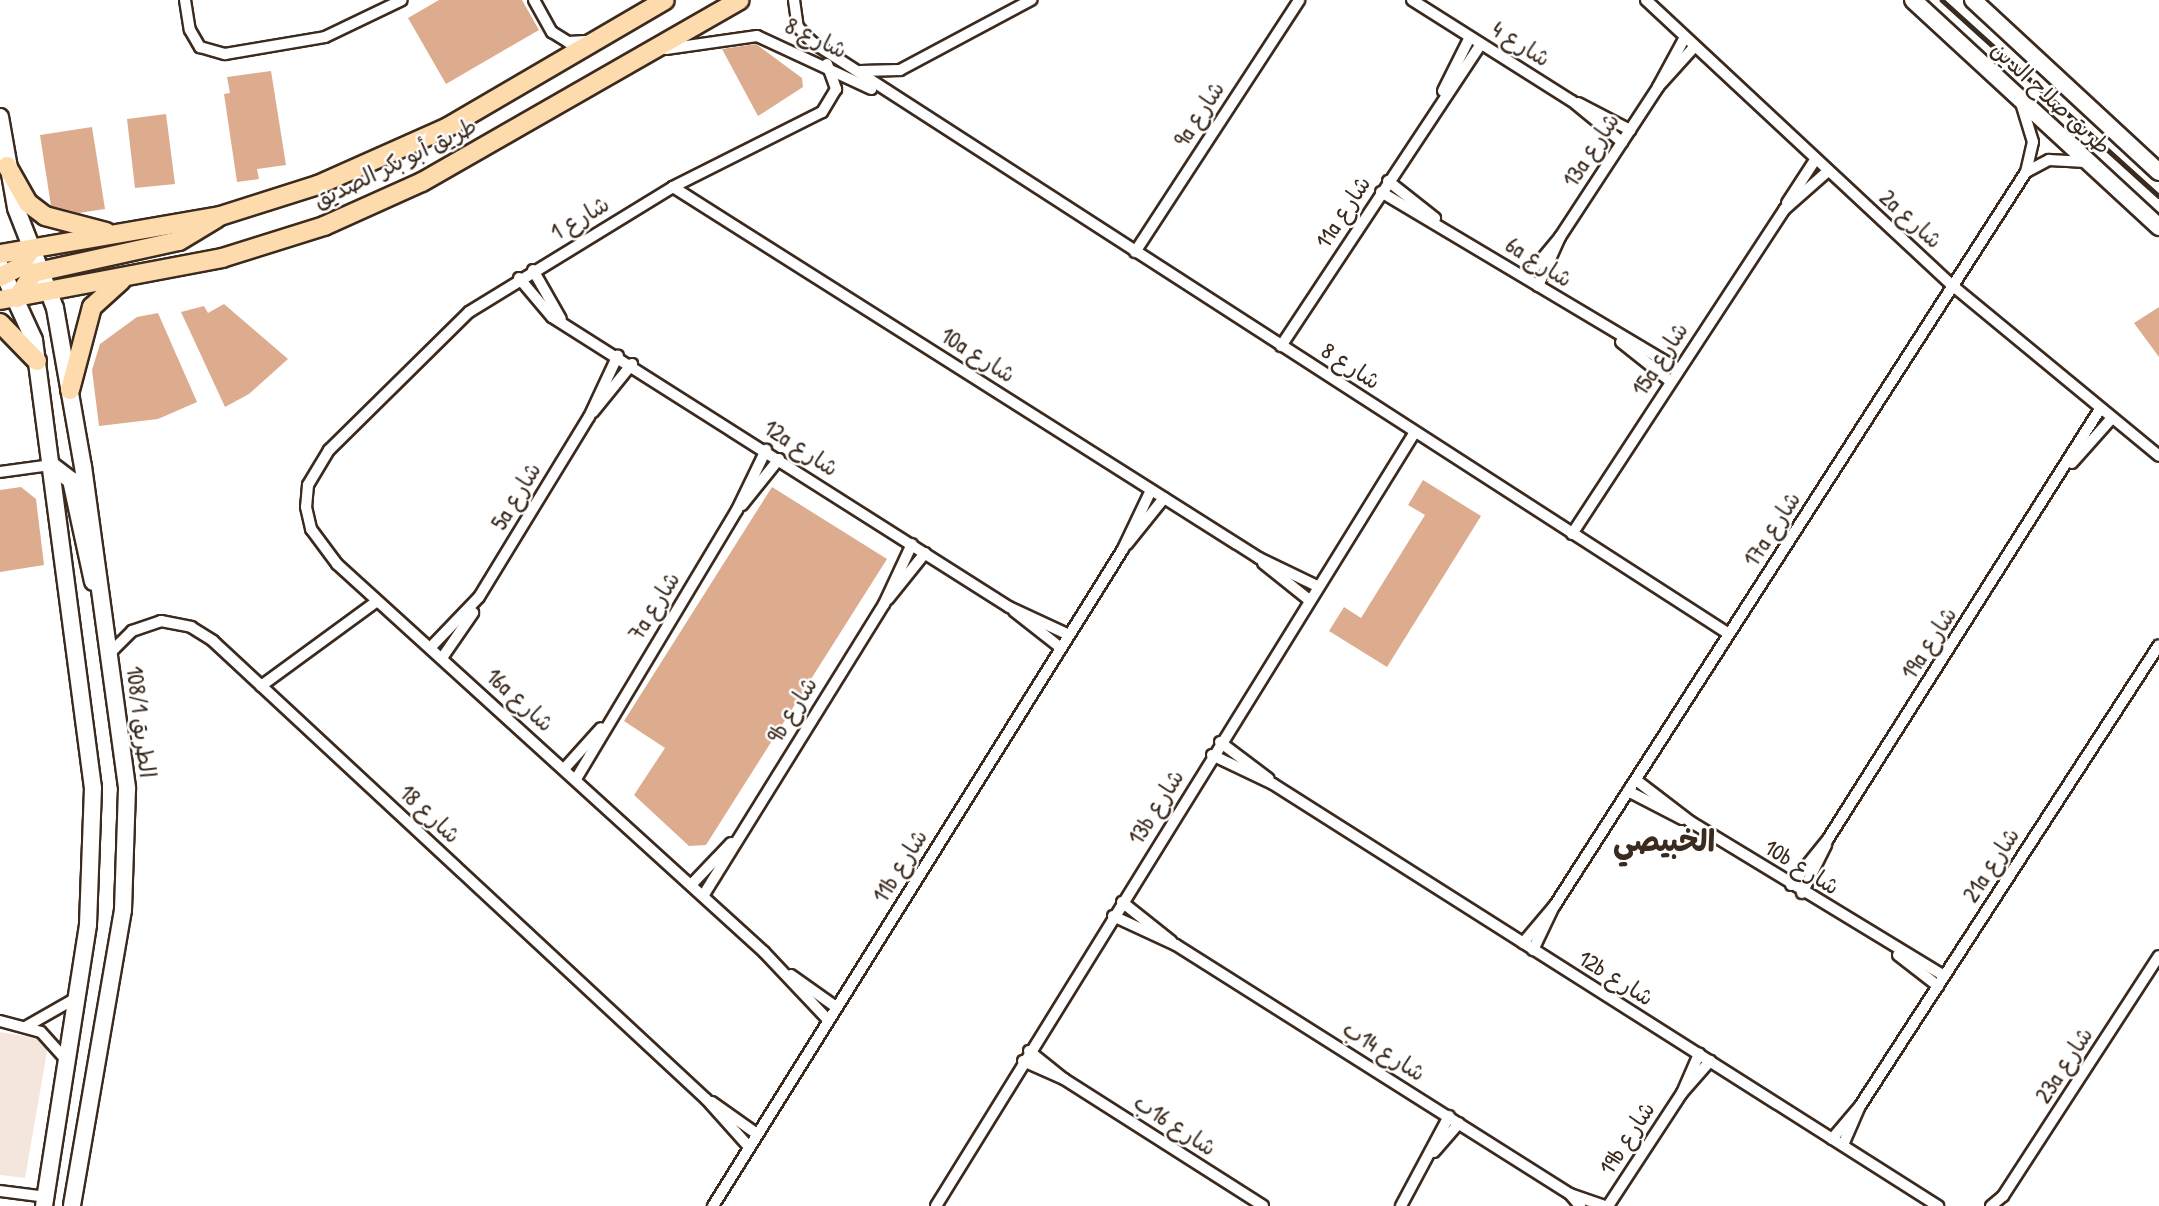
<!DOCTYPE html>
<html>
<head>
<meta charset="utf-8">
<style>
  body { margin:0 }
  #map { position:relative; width:2159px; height:1206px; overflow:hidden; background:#fff; font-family:"Patrick Hand","Playpen Sans Arabic",sans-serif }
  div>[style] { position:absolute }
  .built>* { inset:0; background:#f5e6dd }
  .building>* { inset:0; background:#ddac8e }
  .roads { filter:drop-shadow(2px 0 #3b2a1e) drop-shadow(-2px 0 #3b2a1e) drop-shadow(0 2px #3b2a1e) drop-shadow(0 -2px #3b2a1e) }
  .street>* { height:10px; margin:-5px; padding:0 5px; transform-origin:5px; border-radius:5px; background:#fff }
  .secondary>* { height:16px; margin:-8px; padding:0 8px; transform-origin:8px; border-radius:8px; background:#fff }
  .primary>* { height:18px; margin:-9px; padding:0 9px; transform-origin:9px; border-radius:9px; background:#fedbac }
  .rail>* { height:4.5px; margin:-2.25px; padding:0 2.25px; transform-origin:2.25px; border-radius:2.25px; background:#3b2a1e }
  span { translate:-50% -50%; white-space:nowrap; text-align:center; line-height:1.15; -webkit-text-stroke:5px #fff; paint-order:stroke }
  .street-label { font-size:23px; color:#3b2a1e }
  .district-label { font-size:30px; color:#3b2a1e; font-weight:700 }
</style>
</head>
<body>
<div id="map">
  <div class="built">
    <div style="clip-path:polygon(0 1032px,49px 1040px,25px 1178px,0 1175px)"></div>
  </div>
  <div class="building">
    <div style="clip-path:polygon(439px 0,522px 0,539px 30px,446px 84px,408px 18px)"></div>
    <div style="clip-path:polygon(756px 44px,802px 78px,803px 87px,758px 116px,722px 49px)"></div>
    <div style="clip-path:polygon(271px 71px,286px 165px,257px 169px,259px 179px,237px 182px,224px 94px,230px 93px,227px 77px)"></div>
    <div style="clip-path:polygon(166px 114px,175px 184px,135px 188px,127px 119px)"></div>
    <div style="clip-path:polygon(92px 127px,105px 209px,79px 213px,51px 206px,40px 135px)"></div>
    <div style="clip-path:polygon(224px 304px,288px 359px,249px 394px,225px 407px,181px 312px,204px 306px,208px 313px)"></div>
    <div style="clip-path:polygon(2159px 307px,2159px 357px,2134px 323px)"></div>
    <div style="clip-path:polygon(158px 313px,197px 402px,158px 419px,99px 426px,92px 370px,100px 344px,137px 317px)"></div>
    <div style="clip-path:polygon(1423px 480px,1481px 516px,1387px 667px,1329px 631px,1344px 607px,1361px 618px,1425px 515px,1408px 505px)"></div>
    <div style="clip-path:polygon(21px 487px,36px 499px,44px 565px,0 572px,0 490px)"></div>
    <div style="clip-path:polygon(772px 487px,887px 559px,706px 845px,689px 846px,634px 795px,665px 748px,624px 721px)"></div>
  </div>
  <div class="roads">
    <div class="street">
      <div style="left:185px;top:0;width:30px;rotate:81deg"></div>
      <div style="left:190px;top:30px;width:20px;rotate:60deg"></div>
      <div style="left:200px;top:47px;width:26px;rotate:16deg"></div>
      <div style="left:225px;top:54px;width:101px;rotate:-9.6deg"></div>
      <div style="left:325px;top:37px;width:85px;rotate:-25.7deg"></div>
      <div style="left:534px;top:0;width:37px;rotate:61deg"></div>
      <div style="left:552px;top:32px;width:19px;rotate:32deg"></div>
      <div style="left:568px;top:42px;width:22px;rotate:-3deg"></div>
      <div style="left:794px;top:0;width:27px;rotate:82deg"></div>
      <div style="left:798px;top:27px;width:21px;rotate:47deg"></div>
      <div style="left:812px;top:42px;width:1091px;rotate:32.85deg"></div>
      <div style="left:1412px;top:0;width:189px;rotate:32.3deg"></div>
      <div style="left:1572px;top:101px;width:65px;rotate:39.4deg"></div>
      <div style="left:1646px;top:0;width:420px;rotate:43deg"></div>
      <div style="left:1953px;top:286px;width:267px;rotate:39.5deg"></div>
      <div style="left:666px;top:49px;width:92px;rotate:-8.1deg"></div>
      <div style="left:757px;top:36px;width:126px;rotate:24.9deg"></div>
      <div style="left:827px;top:64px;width:27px;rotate:70deg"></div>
      <div style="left:836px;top:89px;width:27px;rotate:121deg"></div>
      <div style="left:822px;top:112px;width:167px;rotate:153.3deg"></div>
      <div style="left:673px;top:187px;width:239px;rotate:148.5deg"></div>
      <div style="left:469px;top:312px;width:197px;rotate:135.4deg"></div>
      <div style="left:329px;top:450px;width:41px;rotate:121deg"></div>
      <div style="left:308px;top:485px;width:22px;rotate:95deg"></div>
      <div style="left:306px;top:507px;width:23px;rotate:77deg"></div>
      <div style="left:311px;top:529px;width:44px;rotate:53.4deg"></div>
      <div style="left:337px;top:564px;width:577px;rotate:42.26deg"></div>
      <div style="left:764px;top:952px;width:93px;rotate:46.7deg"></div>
      <div style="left:860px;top:71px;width:40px;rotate:-1.4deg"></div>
      <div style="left:900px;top:70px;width:149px;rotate:-28.1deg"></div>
      <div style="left:1658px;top:87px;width:57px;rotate:-61.6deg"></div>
      <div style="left:1443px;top:91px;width:60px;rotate:-63.4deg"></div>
      <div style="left:1578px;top:103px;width:59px;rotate:27.4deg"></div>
      <div style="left:2026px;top:172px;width:26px;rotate:-28deg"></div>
      <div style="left:2049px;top:160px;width:37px;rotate:3deg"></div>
      <div style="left:1388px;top:181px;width:60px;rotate:38.2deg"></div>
      <div style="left:673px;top:187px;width:694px;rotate:32.34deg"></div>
      <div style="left:1259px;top:558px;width:64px;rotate:25.8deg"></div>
      <div style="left:1381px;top:192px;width:346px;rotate:30.8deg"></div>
      <div style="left:1787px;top:203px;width:51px;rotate:-56.9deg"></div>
      <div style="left:1135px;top:252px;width:301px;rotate:-56.9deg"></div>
      <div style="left:533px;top:270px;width:56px;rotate:60.3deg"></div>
      <div style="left:519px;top:278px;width:51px;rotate:49.8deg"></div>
      <div style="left:552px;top:317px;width:541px;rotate:32.4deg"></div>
      <div style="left:1009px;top:607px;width:66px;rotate:25deg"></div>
      <div style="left:1526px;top:278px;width:53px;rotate:-50.3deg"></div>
      <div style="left:1560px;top:237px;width:179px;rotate:-56.8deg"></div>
      <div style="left:1658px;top:87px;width:55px;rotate:-47.9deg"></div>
      <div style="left:1538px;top:286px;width:54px;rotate:-65.8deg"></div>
      <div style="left:1621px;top:342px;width:63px;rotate:38.5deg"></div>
      <div style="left:1281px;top:346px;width:362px;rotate:-56.5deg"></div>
      <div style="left:593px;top:412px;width:62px;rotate:-50.9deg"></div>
      <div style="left:2072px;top:463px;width:59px;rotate:-48.4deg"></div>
      <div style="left:0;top:472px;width:51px;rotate:-7.8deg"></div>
      <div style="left:742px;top:505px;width:59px;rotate:-51.2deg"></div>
      <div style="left:1572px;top:534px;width:389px;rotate:-56.8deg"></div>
      <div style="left:1785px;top:209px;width:57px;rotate:-41.5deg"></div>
      <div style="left:1127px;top:544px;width:59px;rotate:-51.2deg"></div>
      <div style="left:1263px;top:563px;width:58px;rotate:38.7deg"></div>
      <div style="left:888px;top:599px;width:59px;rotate:-51.2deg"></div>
      <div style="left:1014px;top:611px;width:60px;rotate:38.2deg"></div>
      <div style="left:431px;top:647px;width:69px;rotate:-46.2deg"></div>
      <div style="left:479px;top:597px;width:211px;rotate:-58.6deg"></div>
      <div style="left:589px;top:417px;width:68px;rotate:-64.9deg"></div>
      <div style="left:109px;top:654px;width:33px;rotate:-45deg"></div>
      <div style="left:132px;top:631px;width:31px;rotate:-19deg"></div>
      <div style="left:161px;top:621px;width:31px;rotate:11deg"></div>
      <div style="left:191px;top:627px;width:26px;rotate:32deg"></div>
      <div style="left:213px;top:641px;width:673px;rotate:42.89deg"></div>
      <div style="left:706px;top:1099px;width:64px;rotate:48.1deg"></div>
      <div style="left:442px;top:658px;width:55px;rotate:-55.4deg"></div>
      <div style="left:261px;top:686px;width:144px;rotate:-36.2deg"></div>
      <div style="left:1220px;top:742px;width:61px;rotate:37.1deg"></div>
      <div style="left:1212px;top:755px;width:68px;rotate:25.4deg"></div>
      <div style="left:1273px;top:784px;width:788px;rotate:32.4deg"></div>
      <div style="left:564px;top:769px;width:55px;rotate:-47.9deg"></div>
      <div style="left:576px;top:779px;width:313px;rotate:-59.1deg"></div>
      <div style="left:737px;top:510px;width:67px;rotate:-64.2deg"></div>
      <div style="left:1636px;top:780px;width:69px;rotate:37.4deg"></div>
      <div style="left:1691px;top:822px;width:296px;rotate:31.3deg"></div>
      <div style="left:1628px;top:791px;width:61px;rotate:27.4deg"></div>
      <div style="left:691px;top:885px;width:58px;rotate:-46.4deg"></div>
      <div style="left:1791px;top:885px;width:59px;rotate:-51.2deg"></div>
      <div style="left:1828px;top:839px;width:509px;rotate:-57.68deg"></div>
      <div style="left:1802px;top:893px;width:54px;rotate:-63.4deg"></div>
      <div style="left:703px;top:896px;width:344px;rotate:-58.2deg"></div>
      <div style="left:884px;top:604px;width:66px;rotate:-65deg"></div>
      <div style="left:1122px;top:902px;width:63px;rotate:38.5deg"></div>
      <div style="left:1113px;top:916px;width:69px;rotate:24.7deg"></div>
      <div style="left:1176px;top:945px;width:466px;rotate:32.3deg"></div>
      <div style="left:1570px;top:1194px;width:16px;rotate:50deg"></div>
      <div style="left:1523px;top:943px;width:50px;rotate:-49.9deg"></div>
      <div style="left:1555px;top:905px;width:871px;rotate:-57.28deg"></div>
      <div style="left:2026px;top:172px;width:31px;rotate:-77deg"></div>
      <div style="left:2033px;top:142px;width:39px;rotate:-107deg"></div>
      <div style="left:1533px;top:950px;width:47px;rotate:-64.5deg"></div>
      <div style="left:1898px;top:955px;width:51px;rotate:37.8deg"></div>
      <div style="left:791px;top:975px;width:55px;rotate:35.4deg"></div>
      <div style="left:0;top:1021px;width:42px;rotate:15deg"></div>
      <div style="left:41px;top:1032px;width:38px;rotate:48deg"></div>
      <div style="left:27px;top:1026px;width:56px;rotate:-29.7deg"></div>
      <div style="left:1029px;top:1051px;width:45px;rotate:38.7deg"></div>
      <div style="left:1064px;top:1079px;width:236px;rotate:32.5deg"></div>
      <div style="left:1023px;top:1061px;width:45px;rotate:23.7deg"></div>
      <div style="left:1682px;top:1093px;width:43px;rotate:-48.8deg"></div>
      <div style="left:712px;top:1102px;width:55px;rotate:35.4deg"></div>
      <div style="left:1832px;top:1139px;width:43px;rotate:-49.7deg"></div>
      <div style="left:1860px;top:1106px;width:549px;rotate:-57.03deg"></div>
      <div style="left:1843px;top:1145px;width:40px;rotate:-66.6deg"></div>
      <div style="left:1434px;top:1152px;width:38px;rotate:-49deg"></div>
      <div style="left:0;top:1191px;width:46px;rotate:7.4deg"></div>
      <div style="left:1570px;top:1194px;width:36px;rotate:19deg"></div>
      <div style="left:713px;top:1206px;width:774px;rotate:-58.03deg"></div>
      <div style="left:1123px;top:549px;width:65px;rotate:-64.6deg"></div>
      <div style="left:936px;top:1206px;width:910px;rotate:-58.25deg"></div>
      <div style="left:1401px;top:1206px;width:102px;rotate:-61.9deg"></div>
      <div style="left:1608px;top:1206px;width:135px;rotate:-56.8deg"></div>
      <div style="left:1682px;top:1093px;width:43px;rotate:-66.4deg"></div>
      <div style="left:1991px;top:1206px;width:16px;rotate:-40deg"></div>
      <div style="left:2003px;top:1196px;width:286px;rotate:-57deg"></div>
    </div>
    <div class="secondary">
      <div style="left:1913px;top:0;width:335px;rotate:42.7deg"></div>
      <div style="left:1973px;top:0;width:253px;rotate:42.8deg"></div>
      <div style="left:0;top:117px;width:92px;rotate:80deg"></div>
      <div style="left:16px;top:208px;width:107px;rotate:68.7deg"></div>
      <div style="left:55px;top:308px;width:160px;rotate:80deg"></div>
      <div style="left:83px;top:466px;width:326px;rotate:82.2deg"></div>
      <div style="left:127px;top:789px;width:121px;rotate:91.9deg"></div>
      <div style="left:123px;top:910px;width:300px;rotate:99.8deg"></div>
      <div style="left:0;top:266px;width:81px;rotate:65.3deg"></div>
      <div style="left:34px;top:340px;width:452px;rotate:82.5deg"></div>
      <div style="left:93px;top:788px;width:137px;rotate:92.1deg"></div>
      <div style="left:88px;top:925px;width:284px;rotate:98.9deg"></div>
      <div style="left:51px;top:465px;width:25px;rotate:37deg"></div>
      <div style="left:71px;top:480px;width:104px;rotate:77.8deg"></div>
    </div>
    <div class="primary">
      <div style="left:7px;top:166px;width:43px;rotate:60.4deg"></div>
      <div style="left:28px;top:203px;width:21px;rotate:37deg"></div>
      <div style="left:45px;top:216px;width:63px;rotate:14.7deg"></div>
      <div style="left:0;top:254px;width:223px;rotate:-9.8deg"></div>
      <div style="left:220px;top:216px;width:103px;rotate:-17.6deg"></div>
      <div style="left:318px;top:185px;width:142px;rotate:-24deg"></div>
      <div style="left:448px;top:127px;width:251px;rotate:-30.3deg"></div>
      <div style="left:0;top:277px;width:22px;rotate:-27deg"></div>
      <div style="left:20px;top:267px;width:21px;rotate:-59deg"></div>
      <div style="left:17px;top:298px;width:30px;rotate:-57deg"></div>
      <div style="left:33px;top:273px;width:149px;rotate:-12.4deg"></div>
      <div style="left:179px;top:241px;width:44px;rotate:-31.2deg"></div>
      <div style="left:0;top:300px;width:226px;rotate:-10.7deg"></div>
      <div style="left:222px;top:258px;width:107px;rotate:-17.4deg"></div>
      <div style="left:324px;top:226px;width:107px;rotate:-24.2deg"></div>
      <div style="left:422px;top:182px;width:366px;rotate:-29.8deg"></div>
      <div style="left:0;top:323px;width:53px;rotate:45.8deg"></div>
      <div style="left:70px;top:390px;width:86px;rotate:-75.2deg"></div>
      <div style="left:92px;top:307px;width:39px;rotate:-42deg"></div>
    </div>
  </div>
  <div class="rail">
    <div style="left:1942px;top:0;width:292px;rotate:42.1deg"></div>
  </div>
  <div class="street-label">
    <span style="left:816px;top:38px;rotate:25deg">شارع 8</span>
    <span style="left:1521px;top:44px;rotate:32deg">شارع 4</span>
    <span style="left:2051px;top:98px;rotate:43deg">طريق صلاح الدين</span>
    <span style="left:1199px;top:114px;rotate:-57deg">9a شارع</span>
    <span style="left:1591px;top:150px;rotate:-57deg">13a شارع</span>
    <span style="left:395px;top:163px;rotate:-26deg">طريق أبو بكر الصديق</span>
    <span style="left:1343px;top:212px;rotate:-57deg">11a شارع</span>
    <span style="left:580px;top:218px;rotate:-31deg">شارع 1</span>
    <span style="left:1911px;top:219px;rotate:42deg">2a شارع</span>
    <span style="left:1539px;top:262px;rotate:32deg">6a شارع</span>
    <span style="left:978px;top:355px;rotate:32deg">10a شارع</span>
    <span style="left:1660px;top:359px;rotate:-57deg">15a شارع</span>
    <span style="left:1351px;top:366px;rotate:33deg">شارع 8</span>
    <span style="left:801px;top:448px;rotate:33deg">12a شارع</span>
    <span style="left:516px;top:496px;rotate:-59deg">5a شارع</span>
    <span style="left:1772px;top:529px;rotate:-57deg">17a شارع</span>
    <span style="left:654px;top:606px;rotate:-58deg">7a شارع</span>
    <span style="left:1929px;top:643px;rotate:-57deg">19a شارع</span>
    <span style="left:520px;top:700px;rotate:42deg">16a شارع</span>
    <span style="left:792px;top:710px;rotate:-58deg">9b شارع</span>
    <span style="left:141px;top:722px;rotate:83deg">108/1 الطريق</span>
    <span style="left:1156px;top:807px;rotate:-58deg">13b شارع</span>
    <span style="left:430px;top:814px;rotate:43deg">شارع 18</span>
    <span style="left:1991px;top:865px;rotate:-57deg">21a شارع</span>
    <span style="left:900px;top:866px;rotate:-58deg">11b شارع</span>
    <span style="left:1802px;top:867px;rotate:32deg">10b شارع</span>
    <span style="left:1616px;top:978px;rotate:32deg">12b شارع</span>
    <span style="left:1384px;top:1051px;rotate:32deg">شارع 14ب</span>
    <span style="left:2064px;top:1065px;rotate:-57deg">23a شارع</span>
    <span style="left:1175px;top:1125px;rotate:33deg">شارع 16ب</span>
    <span style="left:1627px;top:1138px;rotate:-57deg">19b شارع</span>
  </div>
  <div class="district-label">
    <span style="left:1664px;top:840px">الخبيصي</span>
  </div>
</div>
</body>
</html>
